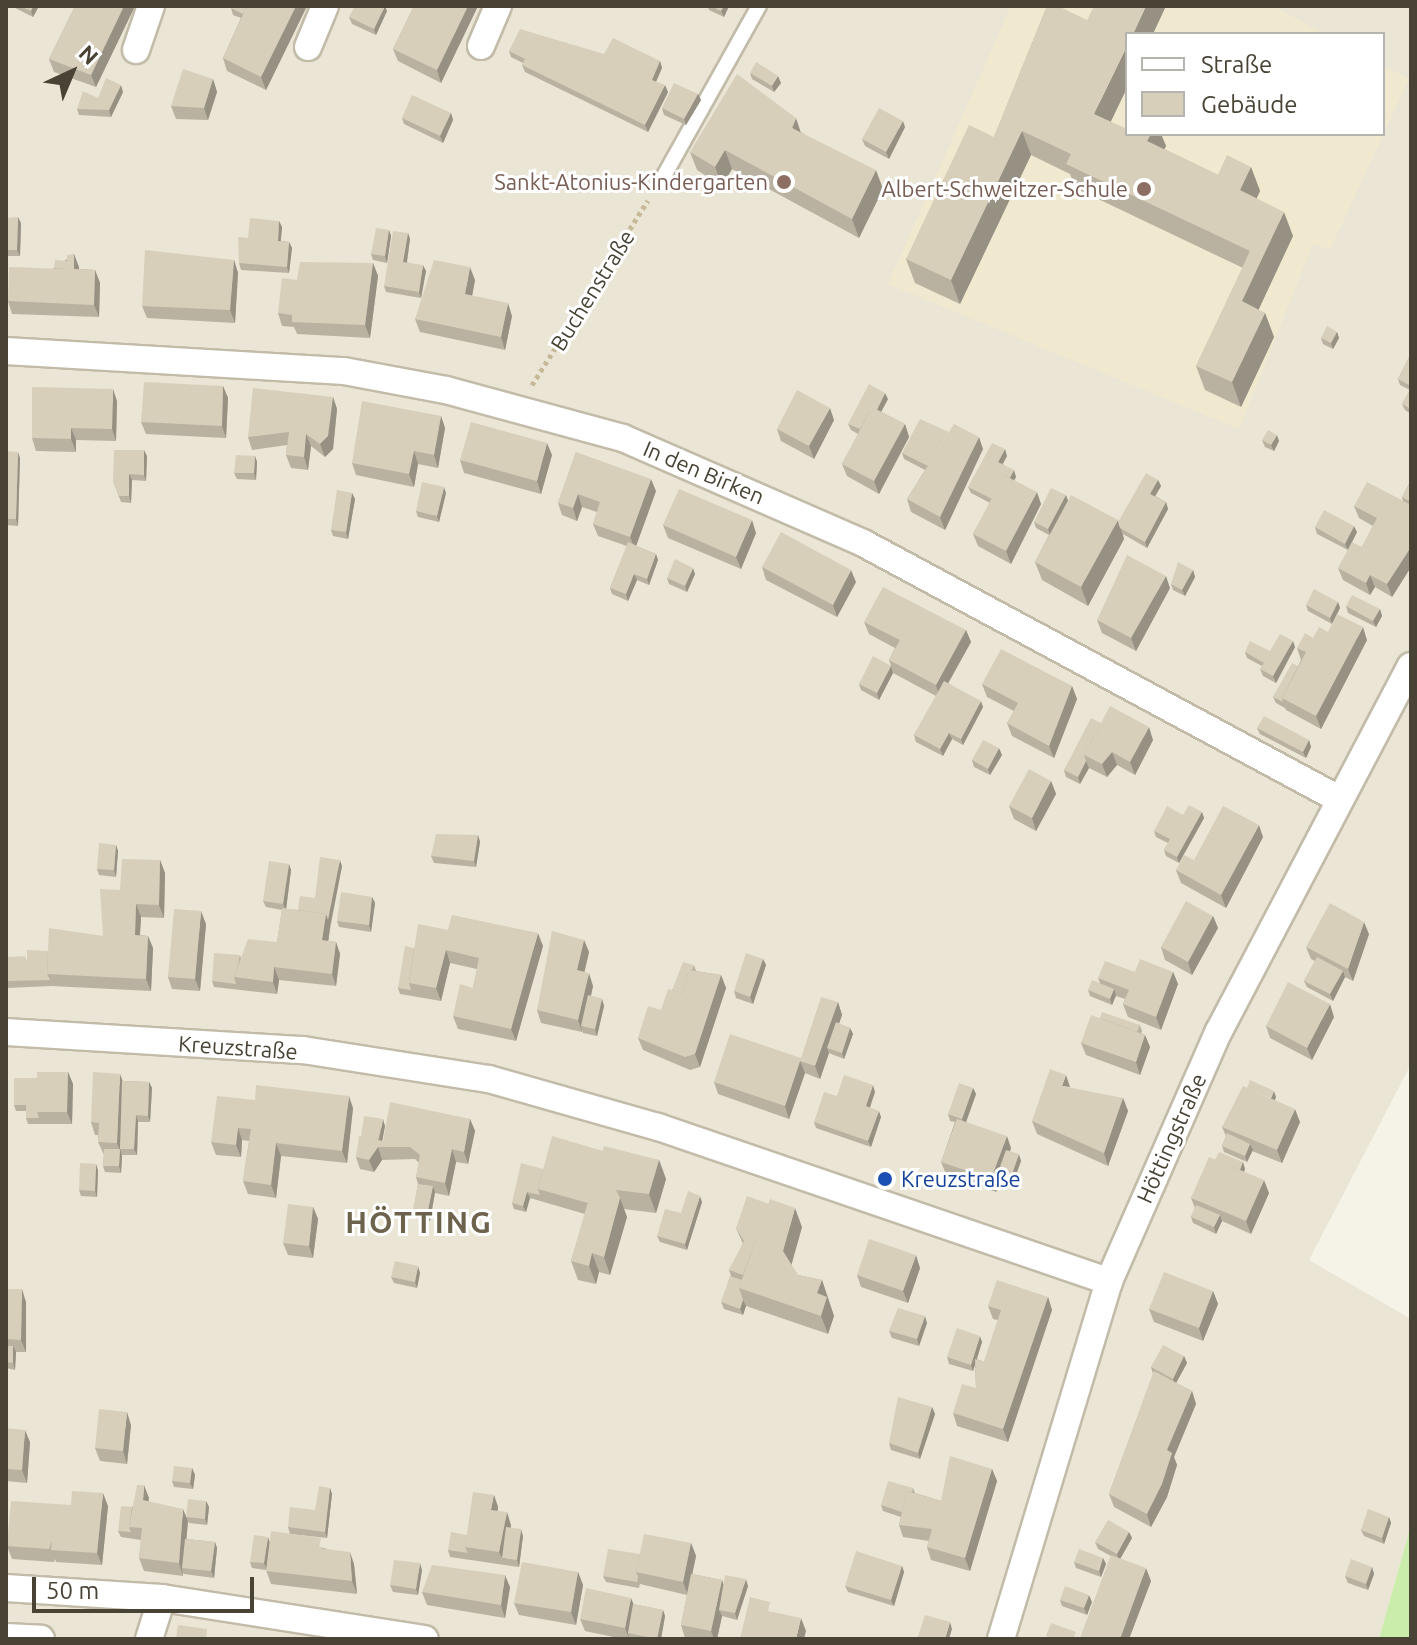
<!DOCTYPE html>
<html>
<head>
<meta charset="utf-8">
<style>
  body { margin:0 }
  #map { position:relative; width:1417px; height:1645px; overflow:hidden; background:#f5f2e7; font-family:Ubuntu,sans-serif }
  div>[style] { position:absolute }
  .residential>* { inset:0; background:#eae5d4 }
  .education>* { inset:0; background:#f0e9cf }
  .green>* { inset:0; background:#cbedac }
  .path>* { height:5px; margin-top:-2.5px; transform-origin:0; background:repeating-linear-gradient(90deg,#c5b998 0 4px,transparent 0 8px) }
  .roads { filter:drop-shadow(2px 0 #c2bba8) drop-shadow(-2px 0 #c2bba8) drop-shadow(0 2px #c2bba8) drop-shadow(0 -2px #c2bba8) }
  .lane>* { height:14px; margin:-7px; padding:0 7px; transform-origin:7px; border-radius:7px; background:#fff }
  .street>* { height:26px; margin:-13px; padding:0 13px; transform-origin:13px; border-radius:13px; background:#fff }
  .wall>* { inset:0; background:#bab2a1 }
  .shaded-wall>* { inset:0; background:#979183 }
  .building>* { inset:0; background:#d8cfbb }
  .dots>* { width:22px; height:22px; translate:-50% -50%; box-sizing:border-box; border:4px solid #fff; border-radius:50% }
  span { translate:-50% -50%; white-space:nowrap; text-align:center; line-height:1.15; -webkit-text-stroke:6px #fff; paint-order:stroke }
  .education-label { font-size:22px; color:#785e54 }
  .right { translate:-100% -50%; text-align:right }
  .street-label { font-size:22px; color:#494335 }
  .transit-label { font-size:22px; color:#164399 }
  .left { translate:0 -50%; text-align:left }
  .district-label { font-size:30px; color:#6d624b; font-weight:700; letter-spacing:2px }
  .frame { position:absolute; inset:0; border:8px solid #494335; pointer-events:none }
  .legend { position:absolute; left:1125px; top:32px; width:260px; height:104px; box-sizing:border-box; background:#fff; border:2px solid #b6b4ae; margin:0; padding:10px 14px; list-style:none; font-size:24px; color:#494335 }
  .legend li { display:flex; align-items:center; gap:16px; height:40px }
  .legend b { width:40px; border:2px solid #b6b4ae }
  .north { position:absolute; left:32px; top:32px; width:80px; height:80px; -webkit-text-stroke:6px #fff; paint-order:stroke; rotate:44deg; font-size:22px; font-weight:700; line-height:32px; text-align:center; color:#494335 }
  .north::after { content:''; display:block; margin:auto; width:28px; height:36px; background:#494335; clip-path:polygon(50% 0,100% 100%,50% 72%,0 100%) }
  .scale { position:absolute; left:32px; top:1577px; width:222px; height:36px; box-sizing:border-box; border:4px solid #494335; border-top:0; padding-left:10px; font-size:24px; line-height:28px; white-space:nowrap; color:#494335; -webkit-text-stroke:6px #fff; paint-order:stroke }
</style>
</head>
<body>
<div id="map">
  <div class="residential">
    <div style="clip-path:polygon(evenodd,6px 6px,1411px 6px,1411px 1064px,1309px 1260px,1411px 1319px,1411px 1525px,1379px 1639px,6px 1639px,6px 6px,1127px 34px,1383px 34px,1383px 134px,1127px 134px,1127px 34px)"></div>
  </div>
  <div class="education">
    <div style="clip-path:polygon(1011px 6px,1273px 6px,1325px 34px,1127px 34px,1127px 134px,1383px 134px,1383px 65px,1409px 79px,1330px 250px,1313px 244px,1239px 429px,888px 284px)"></div>
  </div>
  <div class="green">
    <div style="clip-path:polygon(1411px 1525px,1411px 1639px,1379px 1639px,1382px 1628px)"></div>
  </div>
  <div class="path">
    <div style="left:532px;top:385px;width:218px;rotate:-57.9deg"></div>
  </div>
  <div class="roads">
    <div class="lane">
      <div style="left:660px;top:183px;width:203px;rotate:-60.8deg"></div>
    </div>
    <div class="street">
      <div style="left:481px;top:46px;width:43px;rotate:-67deg"></div>
      <div style="left:308px;top:47px;width:44px;rotate:-67.5deg"></div>
      <div style="left:136px;top:50px;width:46px;rotate:-71.2deg"></div>
      <div style="left:6px;top:351px;width:339px;rotate:3.4deg"></div>
      <div style="left:344px;top:371px;width:104px;rotate:10.6deg"></div>
      <div style="left:446px;top:390px;width:183px;rotate:15.2deg"></div>
      <div style="left:623px;top:438px;width:262px;rotate:23.6deg"></div>
      <div style="left:863px;top:543px;width:538px;rotate:28.28deg"></div>
      <div style="left:6px;top:1032px;width:298px;rotate:3.5deg"></div>
      <div style="left:303px;top:1050px;width:188px;rotate:8.9deg"></div>
      <div style="left:489px;top:1079px;width:176px;rotate:15.9deg"></div>
      <div style="left:658px;top:1127px;width:477px;rotate:18.9deg"></div>
      <div style="left:6px;top:1588px;width:156px;rotate:3.7deg"></div>
      <div style="left:6px;top:1637px;width:35px;rotate:3deg"></div>
      <div style="left:149px;top:1639px;width:43px;rotate:-72.4deg"></div>
      <div style="left:162px;top:1598px;width:266px;rotate:8.9deg"></div>
      <div style="left:1001px;top:1639px;width:374px;rotate:-73.2deg"></div>
      <div style="left:1109px;top:1281px;width:273px;rotate:-66.3deg"></div>
      <div style="left:1219px;top:1031px;width:412px;rotate:-62.3deg"></div>
    </div>
  </div>
  <div class="wall">
    <div style="clip-path:polygon(11px 6px,39px 6px,33px 17px)"></div>
    <div style="clip-path:polygon(75px 6px,135px 6px,96px 87px,54px 72px,49px 59px)"></div>
    <div style="clip-path:polygon(232px 6px,307px 6px,266px 90px,227px 71px,223px 58px,241px 18px,233px 15px,231px 8px)"></div>
    <div style="clip-path:polygon(414px 6px,478px 6px,441px 83px,398px 61px,393px 49px)"></div>
    <div style="clip-path:polygon(708px 6px,729px 6px,724px 17px,709px 10px)"></div>
    <div style="clip-path:polygon(1047px 6px,1111px 122px,1127px 134px,1161px 134px,1166px 146px,1164px 149px,1218px 175px,1251px 167px,1260px 191px,1256px 198px,1293px 236px,1258px 310px,1265px 313px,1274px 337px,1241px 407px,1205px 390px,1196px 366px,1243px 268px,1075px 188px,1070px 174px,1031px 155px,960px 304px,915px 283px,906px 259px,994px 137px)"></div>
    <div style="clip-path:polygon(387px 11px,376px 35px,352px 24px,349px 17px)"></div>
    <div style="clip-path:polygon(509px 51px,604px 54px,660px 61px,662px 68px,656px 82px,668px 92px,648px 132px,525px 72px,522px 65px,523px 63px,511px 57px)"></div>
    <div style="clip-path:polygon(750px 73px,781px 83px,774px 92px,752px 79px)"></div>
    <div style="clip-path:polygon(213px 79px,217px 92px,208px 120px,176px 119px,171px 106px)"></div>
    <div style="clip-path:polygon(123px 92px,111px 117px,79px 115px,77px 109px,98px 98px)"></div>
    <div style="clip-path:polygon(698px 94px,701px 100px,686px 125px,664px 115px,662px 108px)"></div>
    <div style="clip-path:polygon(451px 113px,453px 120px,443px 143px,404px 124px,402px 118px)"></div>
    <div style="clip-path:polygon(905px 127px,889px 159px,865px 146px,862px 139px)"></div>
    <div style="clip-path:polygon(801px 132px,883px 189px,859px 238px,732px 169px,722px 186px,697px 170px,690px 152px)"></div>
    <div style="clip-path:polygon(6px 218px,21px 223px,20px 256px,6px 256px)"></div>
    <div style="clip-path:polygon(279px 221px,282px 227px,281px 241px,289px 242px,292px 248px,289px 273px,241px 270px,239px 263px,248px 238px)"></div>
    <div style="clip-path:polygon(389px 230px,391px 236px,387px 263px,373px 260px,371px 254px)"></div>
    <div style="clip-path:polygon(408px 233px,410px 239px,407px 262px,426px 271px,421px 298px,386px 292px,384px 286px)"></div>
    <div style="clip-path:polygon(74px 254px,79px 269px,95px 270px,100px 283px,99px 317px,12px 314px,8px 301px)"></div>
    <div style="clip-path:polygon(234px 260px,238px 273px,235px 323px,147px 318px,142px 306px)"></div>
    <div style="clip-path:polygon(373px 263px,378px 276px,370px 338px,297px 334px,294px 327px,282px 326px,278px 313px,297px 280px)"></div>
    <div style="clip-path:polygon(475px 280px,472px 296px,512px 316px,505px 350px,420px 332px,415px 319px)"></div>
    <div style="clip-path:polygon(1337px 332px,1339px 338px,1333px 349px,1323px 344px,1321px 338px)"></div>
    <div style="clip-path:polygon(1411px 353px,1411px 414px,1405px 410px,1402px 404px,1410px 390px,1400px 385px,1398px 379px)"></div>
    <div style="clip-path:polygon(223px 386px,228px 398px,226px 438px,146px 434px,141px 422px)"></div>
    <div style="clip-path:polygon(333px 397px,337px 409px,333px 449px,325px 457px,311px 446px,308px 470px,291px 468px,286px 455px,287px 445px,252px 450px,248px 437px)"></div>
    <div style="clip-path:polygon(888px 399px,881px 412px,905px 424px,909px 437px,879px 494px,847px 476px,842px 464px,858px 434px,851px 430px,848px 424px)"></div>
    <div style="clip-path:polygon(117px 401px,116px 441px,76px 440px,76px 452px,36px 451px,32px 438px)"></div>
    <div style="clip-path:polygon(441px 416px,445px 428px,438px 468px,418px 464px,414px 487px,356px 475px,352px 463px)"></div>
    <div style="clip-path:polygon(834px 420px,814px 459px,781px 441px,777px 429px)"></div>
    <div style="clip-path:polygon(1262px 440px,1279px 441px,1274px 451px,1265px 447px)"></div>
    <div style="clip-path:polygon(983px 449px,945px 530px,911px 512px,907px 499px,925px 470px,904px 459px,902px 453px)"></div>
    <div style="clip-path:polygon(6px 451px,20px 458px,18px 526px,6px 525px)"></div>
    <div style="clip-path:polygon(576px 452px,656px 491px,636px 546px,656px 554px,658px 560px,649px 585px,637px 580px,628px 601px,612px 594px,610px 588px,627px 546px,598px 536px,593px 524px,597px 512px,582px 507px,577px 521px,562px 515px,558px 503px)"></div>
    <div style="clip-path:polygon(552px 455px,541px 494px,464px 473px,460px 460px)"></div>
    <div style="clip-path:polygon(147px 456px,146px 481px,132px 480px,131px 503px,121px 502px,113px 481px)"></div>
    <div style="clip-path:polygon(255px 456px,257px 462px,256px 480px,237px 479px,234px 473px)"></div>
    <div style="clip-path:polygon(1007px 456px,1003px 464px,1016px 477px,1014px 480px,1041px 504px,1011px 564px,978px 546px,973px 534px,990px 503px,971px 493px,968px 487px)"></div>
    <div style="clip-path:polygon(1158px 480px,1161px 486px,1155px 496px,1166px 502px,1168px 509px,1147px 548px,1123px 534px,1124px 539px,1088px 606px,1042px 580px,1035px 562px,1049px 535px,1036px 528px,1034px 522px,1066px 495px,1068px 501px,1118px 522px)"></div>
    <div style="clip-path:polygon(1411px 480px,1411px 567px,1392px 597px,1375px 587px,1370px 595px,1343px 580px,1338px 568px,1362px 547px,1373px 526px,1359px 518px,1354px 506px,1403px 501px,1402px 497px)"></div>
    <div style="clip-path:polygon(352px 493px,355px 499px,348px 539px,333px 536px,331px 530px)"></div>
    <div style="clip-path:polygon(446px 493px,439px 522px,418px 517px,416px 511px)"></div>
    <div style="clip-path:polygon(663px 525px,756px 533px,741px 569px,668px 538px)"></div>
    <div style="clip-path:polygon(1315px 527px,1357px 532px,1348px 550px,1317px 534px)"></div>
    <div style="clip-path:polygon(762px 567px,856px 582px,837px 617px,766px 580px)"></div>
    <div style="clip-path:polygon(1193px 570px,1195px 577px,1185px 596px,1173px 590px,1171px 584px)"></div>
    <div style="clip-path:polygon(695px 574px,687px 592px,669px 584px,667px 578px)"></div>
    <div style="clip-path:polygon(1170px 588px,1136px 651px,1102px 633px,1097px 620px)"></div>
    <div style="clip-path:polygon(1338px 602px,1340px 608px,1332px 624px,1308px 611px,1306px 605px)"></div>
    <div style="clip-path:polygon(1346px 606px,1380px 609px,1382px 616px,1376px 627px,1348px 613px)"></div>
    <div style="clip-path:polygon(864px 622px,966px 630px,971px 642px,948px 683px,983px 707px,963px 745px,952px 739px,943px 756px,916px 742px,914px 735px,936px 696px,893px 673px,879px 700px,861px 690px,859px 684px,891px 666px,889px 660px,895px 648px,869px 634px)"></div>
    <div style="clip-path:polygon(1328px 632px,1367px 640px,1321px 729px,1286px 710px,1285px 708px,1276px 703px,1273px 697px,1298px 666px,1301px 660px,1297px 648px,1313px 638px)"></div>
    <div style="clip-path:polygon(1295px 647px,1276px 683px,1263px 676px,1260px 669px,1262px 666px,1247px 658px,1245px 652px,1270px 651px)"></div>
    <div style="clip-path:polygon(982px 684px,1072px 686px,1077px 699px,1054px 758px,1012px 736px,1007px 723px,1014px 711px,987px 697px)"></div>
    <div style="clip-path:polygon(1101px 723px,1153px 740px,1135px 775px,1117px 765px,1107px 777px,1089px 768px,1080px 784px,1066px 777px,1064px 770px)"></div>
    <div style="clip-path:polygon(1257px 728px,1309px 740px,1311px 747px,1306px 758px,1260px 734px)"></div>
    <div style="clip-path:polygon(1002px 755px,990px 775px,974px 767px,972px 760px)"></div>
    <div style="clip-path:polygon(1051px 781px,1056px 794px,1036px 831px,1014px 819px,1009px 806px)"></div>
    <div style="clip-path:polygon(1202px 812px,1204px 818px,1179px 863px,1166px 856px,1164px 850px,1168px 843px,1156px 837px,1154px 831px,1183px 815px)"></div>
    <div style="clip-path:polygon(478px 835px,480px 842px,476px 867px,434px 863px,431px 856px)"></div>
    <div style="clip-path:polygon(1263px 837px,1226px 908px,1181px 883px,1176px 870px,1194px 860px)"></div>
    <div style="clip-path:polygon(116px 845px,118px 851px,116px 877px,99px 875px,97px 869px)"></div>
    <div style="clip-path:polygon(160px 860px,165px 873px,164px 918px,141px 917px,140px 935px,148px 936px,153px 948px,151px 991px,52px 986px,6px 988px,6px 957px,27px 961px,48px 951px,103px 936px,120px 890px)"></div>
    <div style="clip-path:polygon(289px 864px,291px 870px,286px 909px,298px 910px,315px 898px,342px 866px,328px 941px,336px 942px,340px 954px,336px 986px,279px 980px,277px 994px,214px 987px,212px 981px,240px 955px,241px 959px,277px 942px,282px 910px,266px 907px,263px 901px)"></div>
    <div style="clip-path:polygon(372px 897px,375px 903px,371px 932px,339px 927px,337px 921px)"></div>
    <div style="clip-path:polygon(1213px 916px,1218px 928px,1192px 975px,1165px 960px,1161px 947px)"></div>
    <div style="clip-path:polygon(206px 924px,200px 991px,172px 989px,168px 977px)"></div>
    <div style="clip-path:polygon(448px 930px,543px 946px,516px 1041px,458px 1029px,453px 1016px,473px 988px,477px 969px,450px 963px,441px 1001px,400px 994px,398px 988px,414px 948px)"></div>
    <div style="clip-path:polygon(1369px 934px,1353px 981px,1345px 977px,1333px 1001px,1307px 987px,1304px 981px,1315px 961px,1311px 959px,1306px 947px)"></div>
    <div style="clip-path:polygon(584px 940px,589px 952px,584px 972px,593px 986px,591px 996px,602px 999px,604px 1006px,597px 1036px,583px 1033px,582px 1031px,582px 1032px,541px 1023px,537px 1010px)"></div>
    <div style="clip-path:polygon(763px 959px,766px 965px,753px 1004px,736px 998px,734px 991px)"></div>
    <div style="clip-path:polygon(694px 965px,696px 971px,721px 975px,726px 988px,700px 1067px,690px 1070px,643px 1050px,638px 1038px,661px 1010px,672px 990px)"></div>
    <div style="clip-path:polygon(1135px 972px,1173px 972px,1178px 984px,1161px 1030px,1128px 1017px,1123px 1004px,1125px 999px,1116px 996px,1112px 1005px,1090px 996px,1088px 990px,1100px 983px,1098px 978px)"></div>
    <div style="clip-path:polygon(838px 1002px,842px 1015px,839px 1024px,850px 1028px,853px 1034px,844px 1059px,829px 1053px,820px 1079px,805px 1073px,789px 1119px,718px 1094px,714px 1082px,801px 1058px)"></div>
    <div style="clip-path:polygon(1334px 1017px,1312px 1060px,1270px 1038px,1266px 1026px)"></div>
    <div style="clip-path:polygon(1100px 1018px,1140px 1025px,1142px 1031px,1141px 1033px,1145px 1035px,1150px 1047px,1140px 1075px,1086px 1055px,1081px 1043px)"></div>
    <div style="clip-path:polygon(68px 1072px,73px 1084px,72px 1124px,28px 1124px,26px 1118px,26px 1111px,16px 1111px,14px 1105px,37px 1078px)"></div>
    <div style="clip-path:polygon(123px 1081px,149px 1082px,152px 1088px,150px 1122px,138px 1122px,137px 1155px,122px 1155px,121px 1173px,105px 1172px,103px 1166px,104px 1155px,98px 1142px,98px 1135px,95px 1135px,91px 1122px)"></div>
    <div style="clip-path:polygon(973px 1088px,976px 1094px,966px 1122px,1011px 1148px,1010px 1151px,1021px 1161px,1012px 1186px,1000px 1181px,996px 1192px,946px 1174px,941px 1162px,955px 1122px,950px 1121px,948px 1114px)"></div>
    <div style="clip-path:polygon(875px 1092px,870px 1108px,881px 1117px,871px 1147px,816px 1128px,814px 1122px,837px 1096px)"></div>
    <div style="clip-path:polygon(1276px 1097px,1275px 1100px,1300px 1122px,1282px 1163px,1252px 1151px,1247px 1162px,1224px 1152px,1222px 1146px,1226px 1136px,1222px 1127px)"></div>
    <div style="clip-path:polygon(1123px 1098px,1128px 1111px,1108px 1166px,1037px 1134px,1032px 1121px)"></div>
    <div style="clip-path:polygon(255px 1100px,353px 1108px,347px 1163px,281px 1156px,276px 1198px,248px 1194px,243px 1181px,249px 1141px,242px 1140px,241px 1157px,216px 1155px,211px 1142px)"></div>
    <div style="clip-path:polygon(470px 1119px,475px 1131px,468px 1164px,456px 1162px,449px 1196px,435px 1193px,430px 1221px,415px 1218px,413px 1212px,418px 1184px,416px 1177px,419px 1163px,415px 1159px,382px 1160px,374px 1172px,360px 1169px,356px 1157px,361px 1137px,385px 1126px,382px 1141px)"></div>
    <div style="clip-path:polygon(603px 1151px,659px 1160px,666px 1179px,656px 1213px,624px 1209px,627px 1217px,610px 1275px,599px 1272px,596px 1284px,578px 1280px,571px 1261px,585px 1214px,530px 1198px,526px 1212px,514px 1209px,512px 1203px,543px 1169px)"></div>
    <div style="clip-path:polygon(1215px 1160px,1243px 1162px,1245px 1169px,1244px 1172px,1269px 1193px,1251px 1234px,1222px 1221px,1216px 1234px,1193px 1223px,1191px 1217px,1195px 1208px,1191px 1198px)"></div>
    <div style="clip-path:polygon(98px 1170px,97px 1197px,81px 1196px,79px 1190px)"></div>
    <div style="clip-path:polygon(702px 1202px,687px 1250px,660px 1242px,657px 1236px,681px 1213px)"></div>
    <div style="clip-path:polygon(313px 1207px,318px 1219px,313px 1258px,288px 1255px,283px 1243px)"></div>
    <div style="clip-path:polygon(802px 1227px,791px 1265px,798px 1275px,822px 1280px,834px 1316px,828px 1334px,746px 1306px,743px 1315px,724px 1309px,721px 1302px,731px 1276px,729px 1270px,743px 1244px,736px 1228px)"></div>
    <div style="clip-path:polygon(920px 1268px,908px 1303px,861px 1287px,857px 1275px)"></div>
    <div style="clip-path:polygon(420px 1273px,417px 1288px,394px 1283px,391px 1277px)"></div>
    <div style="clip-path:polygon(6px 1289px,26px 1302px,26px 1352px,16px 1352px,15px 1370px,6px 1368px,6px 1371px)"></div>
    <div style="clip-path:polygon(1213px 1291px,1218px 1304px,1203px 1341px,1154px 1322px,1149px 1309px)"></div>
    <div style="clip-path:polygon(1048px 1297px,1052px 1310px,1008px 1442px,957px 1426px,953px 1413px,976px 1388px,975px 1365px,973px 1371px,949px 1364px,947px 1357px,982px 1342px,977px 1359px,984px 1362px,998px 1320px,993px 1319px,988px 1306px)"></div>
    <div style="clip-path:polygon(927px 1323px,919px 1346px,892px 1338px,889px 1331px)"></div>
    <div style="clip-path:polygon(1184px 1356px,1187px 1363px,1176px 1383px,1192px 1391px,1196px 1404px,1174px 1457px,1177px 1465px,1167px 1497px,1151px 1527px,1114px 1507px,1109px 1494px,1153px 1374px,1151px 1367px)"></div>
    <div style="clip-path:polygon(932px 1407px,935px 1414px,920px 1459px,891px 1450px,889px 1443px)"></div>
    <div style="clip-path:polygon(131px 1425px,127px 1464px,100px 1461px,95px 1448px)"></div>
    <div style="clip-path:polygon(6px 1428px,30px 1442px,27px 1483px,6px 1481px)"></div>
    <div style="clip-path:polygon(192px 1468px,195px 1475px,193px 1489px,174px 1487px,172px 1481px)"></div>
    <div style="clip-path:polygon(992px 1469px,997px 1481px,970px 1571px,931px 1560px,927px 1547px,929px 1541px,903px 1537px,899px 1525px,901px 1517px,883px 1511px,881px 1505px,913px 1488px,915px 1493px,941px 1501px)"></div>
    <div style="clip-path:polygon(330px 1488px,332px 1494px,327px 1538px,290px 1534px,288px 1527px,315px 1510px)"></div>
    <div style="clip-path:polygon(494px 1495px,498px 1507px,498px 1511px,511px 1525px,511px 1528px,523px 1536px,519px 1567px,450px 1557px,448px 1550px,467px 1535px)"></div>
    <div style="clip-path:polygon(149px 1498px,148px 1501px,188px 1521px,186px 1539px,215px 1542px,217px 1548px,214px 1578px,184px 1574px,183px 1573px,183px 1576px,144px 1571px,139px 1558px,141px 1540px,121px 1537px,118px 1531px,132px 1507px)"></div>
    <div style="clip-path:polygon(206px 1501px,209px 1507px,207px 1525px,189px 1523px,186px 1517px)"></div>
    <div style="clip-path:polygon(108px 1506px,102px 1565px,56px 1562px,55px 1559px,54px 1562px,12px 1559px,7px 1546px)"></div>
    <div style="clip-path:polygon(1389px 1517px,1391px 1523px,1384px 1544px,1364px 1536px,1361px 1530px)"></div>
    <div style="clip-path:polygon(1129px 1532px,1132px 1538px,1120px 1559px,1151px 1581px,1129px 1639px,1080px 1639px,1111px 1556px,1098px 1549px,1095px 1542px)"></div>
    <div style="clip-path:polygon(270px 1543px,325px 1548px,354px 1564px,357px 1594px,271px 1584px,266px 1570px,252px 1568px,250px 1562px)"></div>
    <div style="clip-path:polygon(691px 1543px,696px 1556px,692px 1574px,722px 1580px,723px 1584px,748px 1586px,737px 1620px,722px 1616px,717px 1639px,692px 1639px,685px 1638px,681px 1625px,687px 1595px,640px 1584px,639px 1588px,606px 1582px,603px 1576px,640px 1554px)"></div>
    <div style="clip-path:polygon(1103px 1558px,1106px 1564px,1101px 1577px,1076px 1568px,1074px 1562px)"></div>
    <div style="clip-path:polygon(902px 1566px,904px 1572px,894px 1606px,848px 1592px,845px 1586px)"></div>
    <div style="clip-path:polygon(1372px 1567px,1374px 1574px,1368px 1590px,1348px 1583px,1345px 1576px)"></div>
    <div style="clip-path:polygon(422px 1570px,418px 1595px,393px 1592px,390px 1585px)"></div>
    <div style="clip-path:polygon(578px 1572px,583px 1585px,576px 1625px,519px 1615px,514px 1603px)"></div>
    <div style="clip-path:polygon(510px 1587px,505px 1618px,427px 1605px,422px 1592px)"></div>
    <div style="clip-path:polygon(1060px 1600px,1092px 1602px,1087px 1615px,1062px 1606px)"></div>
    <div style="clip-path:polygon(633px 1604px,663px 1610px,665px 1616px,661px 1639px,623px 1639px,585px 1631px,580px 1619px)"></div>
  </div>
  <div class="shaded-wall">
    <div style="clip-path:polygon(33px 6px,39px 6px,33px 17px,31px 11px)"></div>
    <div style="clip-path:polygon(124px 6px,135px 6px,96px 87px,91px 75px)"></div>
    <div style="clip-path:polygon(296px 6px,307px 6px,266px 90px,261px 77px)"></div>
    <div style="clip-path:polygon(385px 6px,387px 11px,376px 35px,374px 29px)"></div>
    <div style="clip-path:polygon(468px 6px,478px 6px,441px 83px,437px 70px)"></div>
    <div style="clip-path:polygon(724px 6px,729px 6px,724px 17px,721px 11px)"></div>
    <div style="clip-path:polygon(1146px 6px,1166px 6px,1153px 34px,1133px 34px)"></div>
    <div style="clip-path:polygon(1127px 46px,1127px 88px,1103px 138px,1094px 114px)"></div>
    <div style="clip-path:polygon(660px 61px,662px 68px,654px 86px,652px 80px)"></div>
    <div style="clip-path:polygon(778px 76px,781px 83px,774px 92px,772px 86px)"></div>
    <div style="clip-path:polygon(213px 79px,217px 92px,208px 120px,204px 108px)"></div>
    <div style="clip-path:polygon(121px 85px,123px 92px,111px 117px,109px 110px)"></div>
    <div style="clip-path:polygon(665px 85px,668px 92px,648px 132px,645px 125px)"></div>
    <div style="clip-path:polygon(698px 94px,701px 100px,686px 125px,684px 119px)"></div>
    <div style="clip-path:polygon(451px 113px,453px 120px,443px 143px,440px 136px)"></div>
    <div style="clip-path:polygon(796px 118px,802px 136px,792px 128px)"></div>
    <div style="clip-path:polygon(903px 121px,905px 127px,889px 159px,886px 152px)"></div>
    <div style="clip-path:polygon(1022px 131px,1031px 155px,960px 304px,951px 280px)"></div>
    <div style="clip-path:polygon(1151px 134px,1161px 134px,1166px 146px,1156px 166px,1147px 141px)"></div>
    <div style="clip-path:polygon(725px 150px,732px 169px,722px 186px,715px 167px)"></div>
    <div style="clip-path:polygon(1251px 167px,1260px 191px,1249px 215px,1240px 190px)"></div>
    <div style="clip-path:polygon(876px 170px,883px 189px,859px 238px,852px 219px)"></div>
    <div style="clip-path:polygon(1284px 212px,1293px 236px,1251px 326px,1242px 301px)"></div>
    <div style="clip-path:polygon(18px 217px,21px 223px,20px 256px,17px 250px)"></div>
    <div style="clip-path:polygon(279px 221px,282px 227px,280px 247px,278px 241px)"></div>
    <div style="clip-path:polygon(389px 230px,391px 236px,387px 263px,385px 256px)"></div>
    <div style="clip-path:polygon(408px 233px,410px 239px,406px 268px,403px 262px)"></div>
    <div style="clip-path:polygon(289px 242px,292px 248px,289px 273px,287px 267px)"></div>
    <div style="clip-path:polygon(74px 254px,79px 267px,79px 282px,74px 269px)"></div>
    <div style="clip-path:polygon(234px 260px,238px 273px,235px 323px,230px 310px)"></div>
    <div style="clip-path:polygon(373px 263px,378px 276px,370px 338px,365px 325px)"></div>
    <div style="clip-path:polygon(423px 265px,426px 271px,421px 298px,419px 292px)"></div>
    <div style="clip-path:polygon(470px 267px,475px 280px,470px 307px,465px 294px)"></div>
    <div style="clip-path:polygon(95px 270px,100px 283px,99px 317px,94px 305px)"></div>
    <div style="clip-path:polygon(508px 303px,512px 316px,505px 350px,501px 337px)"></div>
    <div style="clip-path:polygon(1265px 313px,1274px 337px,1241px 407px,1232px 382px)"></div>
    <div style="clip-path:polygon(1337px 332px,1339px 338px,1333px 349px,1331px 343px)"></div>
    <div style="clip-path:polygon(223px 386px,228px 398px,226px 438px,222px 426px)"></div>
    <div style="clip-path:polygon(113px 389px,117px 401px,116px 441px,112px 429px)"></div>
    <div style="clip-path:polygon(885px 393px,888px 399px,867px 438px,865px 432px)"></div>
    <div style="clip-path:polygon(333px 397px,337px 409px,333px 449px,325px 457px,320px 444px)"></div>
    <div style="clip-path:polygon(830px 408px,834px 420px,814px 459px,809px 446px)"></div>
    <div style="clip-path:polygon(441px 416px,445px 428px,438px 468px,434px 455px)"></div>
    <div style="clip-path:polygon(905px 424px,909px 437px,879px 494px,874px 481px)"></div>
    <div style="clip-path:polygon(71px 428px,76px 440px,76px 452px,71px 439px)"></div>
    <div style="clip-path:polygon(306px 434px,311px 446px,308px 470px,304px 457px)"></div>
    <div style="clip-path:polygon(1277px 435px,1279px 441px,1274px 451px,1271px 445px)"></div>
    <div style="clip-path:polygon(979px 437px,983px 449px,945px 530px,940px 517px)"></div>
    <div style="clip-path:polygon(547px 443px,552px 455px,541px 494px,537px 481px)"></div>
    <div style="clip-path:polygon(1005px 449px,1007px 456px,1000px 468px,998px 462px)"></div>
    <div style="clip-path:polygon(144px 450px,147px 456px,146px 481px,144px 475px)"></div>
    <div style="clip-path:polygon(414px 451px,418px 464px,414px 487px,409px 474px)"></div>
    <div style="clip-path:polygon(18px 452px,20px 458px,18px 526px,16px 519px)"></div>
    <div style="clip-path:polygon(255px 456px,257px 462px,256px 480px,254px 473px)"></div>
    <div style="clip-path:polygon(1014px 470px,1016px 477px,998px 508px,996px 501px)"></div>
    <div style="clip-path:polygon(129px 474px,132px 480px,131px 503px,129px 496px)"></div>
    <div style="clip-path:polygon(651px 479px,656px 491px,635px 549px,630px 537px)"></div>
    <div style="clip-path:polygon(1158px 480px,1161px 486px,1153px 500px,1150px 494px)"></div>
    <div style="clip-path:polygon(444px 487px,446px 493px,439px 522px,437px 516px)"></div>
    <div style="clip-path:polygon(1037px 492px,1041px 504px,1011px 564px,1006px 551px)"></div>
    <div style="clip-path:polygon(352px 493px,355px 499px,348px 539px,346px 532px)"></div>
    <div style="clip-path:polygon(578px 494px,582px 507px,577px 521px,573px 508px)"></div>
    <div style="clip-path:polygon(1066px 495px,1068px 501px,1050px 535px,1048px 529px)"></div>
    <div style="clip-path:polygon(1166px 502px,1168px 509px,1147px 548px,1145px 542px)"></div>
    <div style="clip-path:polygon(752px 520px,756px 533px,741px 569px,736px 557px)"></div>
    <div style="clip-path:polygon(1118px 520px,1124px 539px,1088px 606px,1081px 587px)"></div>
    <div style="clip-path:polygon(1354px 526px,1357px 532px,1348px 550px,1345px 544px)"></div>
    <div style="clip-path:polygon(1411px 547px,1411px 567px,1392px 597px,1387px 584px)"></div>
    <div style="clip-path:polygon(656px 554px,658px 560px,649px 585px,647px 579px)"></div>
    <div style="clip-path:polygon(693px 568px,695px 574px,687px 592px,685px 586px)"></div>
    <div style="clip-path:polygon(851px 570px,856px 582px,837px 617px,833px 605px)"></div>
    <div style="clip-path:polygon(1193px 570px,1195px 577px,1185px 596px,1182px 590px)"></div>
    <div style="clip-path:polygon(634px 574px,637px 580px,628px 601px,626px 594px)"></div>
    <div style="clip-path:polygon(1370px 575px,1375px 587px,1370px 595px,1366px 583px)"></div>
    <div style="clip-path:polygon(1166px 576px,1170px 588px,1136px 651px,1131px 638px)"></div>
    <div style="clip-path:polygon(1338px 602px,1340px 608px,1332px 624px,1330px 618px)"></div>
    <div style="clip-path:polygon(1380px 609px,1382px 616px,1376px 627px,1373px 621px)"></div>
    <div style="clip-path:polygon(1363px 627px,1367px 640px,1321px 729px,1316px 716px)"></div>
    <div style="clip-path:polygon(966px 630px,971px 642px,940px 698px,936px 685px)"></div>
    <div style="clip-path:polygon(1293px 641px,1295px 647px,1276px 683px,1273px 676px)"></div>
    <div style="clip-path:polygon(891px 666px,893px 673px,879px 700px,877px 693px)"></div>
    <div style="clip-path:polygon(1072px 686px,1077px 699px,1054px 758px,1049px 746px)"></div>
    <div style="clip-path:polygon(981px 701px,983px 707px,963px 745px,961px 739px)"></div>
    <div style="clip-path:polygon(1149px 727px,1153px 740px,1135px 775px,1130px 762px)"></div>
    <div style="clip-path:polygon(949px 733px,952px 739px,943px 756px,940px 749px)"></div>
    <div style="clip-path:polygon(1309px 740px,1311px 747px,1306px 758px,1303px 752px)"></div>
    <div style="clip-path:polygon(999px 748px,1002px 755px,990px 775px,988px 769px)"></div>
    <div style="clip-path:polygon(1112px 752px,1117px 765px,1107px 777px,1102px 764px)"></div>
    <div style="clip-path:polygon(1086px 761px,1089px 768px,1080px 784px,1078px 777px)"></div>
    <div style="clip-path:polygon(1051px 781px,1056px 794px,1036px 831px,1032px 818px)"></div>
    <div style="clip-path:polygon(1202px 812px,1204px 818px,1179px 863px,1177px 857px)"></div>
    <div style="clip-path:polygon(1259px 825px,1263px 837px,1226px 908px,1221px 895px)"></div>
    <div style="clip-path:polygon(478px 835px,480px 842px,476px 867px,474px 861px)"></div>
    <div style="clip-path:polygon(116px 845px,118px 851px,116px 877px,114px 870px)"></div>
    <div style="clip-path:polygon(160px 860px,165px 873px,164px 918px,159px 905px)"></div>
    <div style="clip-path:polygon(340px 860px,342px 866px,330px 926px,327px 953px,322px 940px,326px 914px)"></div>
    <div style="clip-path:polygon(289px 864px,291px 870px,286px 910px,283px 904px)"></div>
    <div style="clip-path:polygon(372px 897px,375px 903px,371px 932px,369px 925px)"></div>
    <div style="clip-path:polygon(136px 904px,141px 917px,139px 948px,135px 935px)"></div>
    <div style="clip-path:polygon(201px 911px,206px 924px,200px 991px,195px 979px)"></div>
    <div style="clip-path:polygon(1213px 916px,1218px 928px,1192px 975px,1188px 962px)"></div>
    <div style="clip-path:polygon(1364px 922px,1369px 934px,1353px 981px,1348px 969px)"></div>
    <div style="clip-path:polygon(538px 933px,543px 946px,516px 1041px,511px 1029px)"></div>
    <div style="clip-path:polygon(148px 936px,153px 948px,151px 991px,146px 979px)"></div>
    <div style="clip-path:polygon(584px 940px,589px 952px,582px 983px,577px 970px)"></div>
    <div style="clip-path:polygon(336px 942px,340px 954px,336px 986px,332px 974px)"></div>
    <div style="clip-path:polygon(446px 950px,450px 963px,441px 1001px,436px 988px)"></div>
    <div style="clip-path:polygon(763px 959px,766px 965px,753px 1004px,750px 997px)"></div>
    <div style="clip-path:polygon(274px 967px,279px 980px,277px 994px,273px 982px)"></div>
    <div style="clip-path:polygon(1343px 971px,1345px 977px,1333px 1001px,1330px 994px)"></div>
    <div style="clip-path:polygon(1173px 972px,1178px 984px,1161px 1030px,1156px 1017px)"></div>
    <div style="clip-path:polygon(589px 973px,593px 986px,584px 1027px,581px 1026px,582px 1032px,578px 1020px)"></div>
    <div style="clip-path:polygon(721px 975px,726px 988px,700px 1067px,695px 1054px)"></div>
    <div style="clip-path:polygon(1114px 989px,1116px 995px,1112px 1005px,1110px 999px)"></div>
    <div style="clip-path:polygon(602px 999px,604px 1006px,597px 1036px,595px 1029px)"></div>
    <div style="clip-path:polygon(838px 1002px,842px 1015px,830px 1049px,827px 1048px,829px 1053px,820px 1079px,815px 1066px)"></div>
    <div style="clip-path:polygon(1330px 1004px,1334px 1017px,1312px 1060px,1307px 1048px)"></div>
    <div style="clip-path:polygon(850px 1028px,853px 1034px,844px 1059px,842px 1053px)"></div>
    <div style="clip-path:polygon(1145px 1035px,1150px 1047px,1140px 1075px,1136px 1062px)"></div>
    <div style="clip-path:polygon(800px 1061px,805px 1073px,789px 1119px,785px 1106px)"></div>
    <div style="clip-path:polygon(68px 1072px,73px 1084px,72px 1124px,67px 1112px)"></div>
    <div style="clip-path:polygon(120px 1074px,125px 1087px,120px 1149px,122px 1156px,117px 1143px)"></div>
    <div style="clip-path:polygon(1066px 1075px,1070px 1087px,1062px 1086px)"></div>
    <div style="clip-path:polygon(149px 1082px,152px 1088px,150px 1122px,148px 1116px)"></div>
    <div style="clip-path:polygon(873px 1085px,875px 1092px,868px 1112px,866px 1106px)"></div>
    <div style="clip-path:polygon(973px 1088px,976px 1094px,965px 1125px,962px 1119px)"></div>
    <div style="clip-path:polygon(1274px 1091px,1276px 1097px,1271px 1109px,1269px 1103px)"></div>
    <div style="clip-path:polygon(349px 1096px,353px 1108px,347px 1163px,342px 1151px)"></div>
    <div style="clip-path:polygon(1123px 1098px,1128px 1111px,1108px 1166px,1104px 1153px)"></div>
    <div style="clip-path:polygon(1295px 1109px,1300px 1122px,1282px 1163px,1277px 1150px)"></div>
    <div style="clip-path:polygon(879px 1111px,881px 1117px,871px 1147px,868px 1141px)"></div>
    <div style="clip-path:polygon(136px 1115px,138px 1122px,137px 1155px,134px 1149px)"></div>
    <div style="clip-path:polygon(383px 1119px,385px 1126px,381px 1147px,378px 1147px)"></div>
    <div style="clip-path:polygon(470px 1119px,475px 1131px,468px 1164px,464px 1152px)"></div>
    <div style="clip-path:polygon(238px 1128px,242px 1140px,241px 1157px,236px 1145px)"></div>
    <div style="clip-path:polygon(1007px 1136px,1011px 1148px,1001px 1176px,997px 1175px,1000px 1181px,996px 1192px,991px 1179px)"></div>
    <div style="clip-path:polygon(276px 1143px,281px 1156px,276px 1198px,271px 1185px)"></div>
    <div style="clip-path:polygon(1250px 1144px,1253px 1150px,1247px 1162px,1245px 1156px)"></div>
    <div style="clip-path:polygon(378px 1147px,382px 1160px,374px 1172px,369px 1160px)"></div>
    <div style="clip-path:polygon(120px 1149px,122px 1156px,121px 1173px,119px 1166px)"></div>
    <div style="clip-path:polygon(452px 1149px,456px 1162px,449px 1196px,445px 1183px)"></div>
    <div style="clip-path:polygon(1019px 1154px,1021px 1161px,1012px 1186px,1010px 1180px)"></div>
    <div style="clip-path:polygon(659px 1160px,666px 1179px,656px 1213px,649px 1194px)"></div>
    <div style="clip-path:polygon(1243px 1162px,1245px 1169px,1240px 1181px,1238px 1174px)"></div>
    <div style="clip-path:polygon(96px 1164px,98px 1170px,97px 1197px,95px 1191px)"></div>
    <div style="clip-path:polygon(1264px 1180px,1269px 1193px,1251px 1234px,1246px 1221px)"></div>
    <div style="clip-path:polygon(433px 1186px,435px 1192px,430px 1221px,427px 1215px)"></div>
    <div style="clip-path:polygon(527px 1192px,530px 1198px,526px 1212px,523px 1206px)"></div>
    <div style="clip-path:polygon(700px 1196px,702px 1202px,687px 1250px,685px 1244px)"></div>
    <div style="clip-path:polygon(620px 1198px,627px 1217px,610px 1275px,604px 1257px)"></div>
    <div style="clip-path:polygon(313px 1207px,318px 1219px,313px 1258px,309px 1246px)"></div>
    <div style="clip-path:polygon(795px 1208px,802px 1227px,790px 1270px,783px 1251px)"></div>
    <div style="clip-path:polygon(1220px 1215px,1222px 1221px,1216px 1234px,1214px 1227px)"></div>
    <div style="clip-path:polygon(592px 1253px,599px 1272px,596px 1284px,589px 1266px)"></div>
    <div style="clip-path:polygon(916px 1255px,920px 1268px,908px 1303px,903px 1291px)"></div>
    <div style="clip-path:polygon(418px 1266px,420px 1273px,417px 1288px,415px 1282px)"></div>
    <div style="clip-path:polygon(822px 1280px,834px 1316px,828px 1334px,821px 1316px,817px 1293px)"></div>
    <div style="clip-path:polygon(22px 1289px,26px 1302px,26px 1352px,21px 1340px)"></div>
    <div style="clip-path:polygon(1213px 1291px,1218px 1304px,1203px 1341px,1199px 1328px)"></div>
    <div style="clip-path:polygon(1048px 1297px,1052px 1310px,1008px 1442px,1003px 1429px)"></div>
    <div style="clip-path:polygon(743px 1300px,746px 1306px,743px 1315px,740px 1309px)"></div>
    <div style="clip-path:polygon(925px 1316px,927px 1323px,919px 1346px,917px 1339px)"></div>
    <div style="clip-path:polygon(980px 1336px,982px 1342px,973px 1371px,971px 1365px)"></div>
    <div style="clip-path:polygon(13px 1346px,16px 1352px,15px 1370px,13px 1363px)"></div>
    <div style="clip-path:polygon(1184px 1356px,1187px 1363px,1175px 1385px,1173px 1379px)"></div>
    <div style="clip-path:polygon(1192px 1391px,1196px 1404px,1174px 1457px,1177px 1465px,1167px 1497px,1151px 1527px,1147px 1514px,1167px 1450px)"></div>
    <div style="clip-path:polygon(932px 1407px,935px 1414px,920px 1459px,918px 1453px)"></div>
    <div style="clip-path:polygon(127px 1412px,131px 1425px,127px 1464px,123px 1451px)"></div>
    <div style="clip-path:polygon(25px 1430px,30px 1442px,27px 1483px,22px 1470px)"></div>
    <div style="clip-path:polygon(192px 1468px,195px 1475px,193px 1489px,190px 1483px)"></div>
    <div style="clip-path:polygon(992px 1469px,997px 1481px,970px 1571px,965px 1558px)"></div>
    <div style="clip-path:polygon(144px 1485px,149px 1498px,147px 1512px,143px 1500px)"></div>
    <div style="clip-path:polygon(330px 1488px,332px 1494px,327px 1538px,325px 1532px)"></div>
    <div style="clip-path:polygon(103px 1493px,108px 1506px,102px 1565px,97px 1553px)"></div>
    <div style="clip-path:polygon(494px 1495px,498px 1507px,496px 1523px,491px 1510px)"></div>
    <div style="clip-path:polygon(206px 1501px,209px 1507px,207px 1525px,205px 1519px)"></div>
    <div style="clip-path:polygon(183px 1509px,188px 1521px,184px 1568px,182px 1568px,183px 1576px,179px 1563px)"></div>
    <div style="clip-path:polygon(507px 1512px,511px 1525px,505px 1559px,502px 1558px,499px 1552px)"></div>
    <div style="clip-path:polygon(1389px 1517px,1391px 1523px,1384px 1544px,1382px 1538px)"></div>
    <div style="clip-path:polygon(521px 1529px,523px 1536px,519px 1567px,517px 1560px)"></div>
    <div style="clip-path:polygon(1129px 1532px,1132px 1538px,1119px 1561px,1117px 1554px)"></div>
    <div style="clip-path:polygon(268px 1537px,270px 1543px,267px 1570px,264px 1563px)"></div>
    <div style="clip-path:polygon(215px 1542px,217px 1548px,214px 1578px,211px 1571px)"></div>
    <div style="clip-path:polygon(691px 1543px,696px 1556px,688px 1595px,683px 1582px)"></div>
    <div style="clip-path:polygon(350px 1552px,354px 1564px,357px 1594px,352px 1581px)"></div>
    <div style="clip-path:polygon(1103px 1558px,1106px 1564px,1101px 1577px,1099px 1571px)"></div>
    <div style="clip-path:polygon(420px 1563px,422px 1570px,418px 1595px,416px 1589px)"></div>
    <div style="clip-path:polygon(902px 1566px,904px 1572px,894px 1606px,891px 1600px)"></div>
    <div style="clip-path:polygon(1372px 1567px,1374px 1574px,1368px 1590px,1366px 1584px)"></div>
    <div style="clip-path:polygon(1146px 1568px,1151px 1581px,1129px 1639px,1120px 1639px)"></div>
    <div style="clip-path:polygon(578px 1572px,583px 1585px,576px 1625px,571px 1612px)"></div>
    <div style="clip-path:polygon(505px 1575px,510px 1587px,505px 1618px,501px 1605px)"></div>
    <div style="clip-path:polygon(746px 1579px,748px 1586px,737px 1620px,735px 1613px)"></div>
    <div style="clip-path:polygon(722px 1580px,726px 1593px,719px 1610px,722px 1616px,717px 1639px,714px 1639px,711px 1631px)"></div>
    <div style="clip-path:polygon(1089px 1595px,1092px 1602px,1087px 1615px,1084px 1608px)"></div>
    <div style="clip-path:polygon(631px 1598px,636px 1610px,628px 1633px,629px 1639px,625px 1628px)"></div>
    <div style="clip-path:polygon(663px 1610px,665px 1616px,661px 1639px,657px 1639px)"></div>
    <div style="clip-path:polygon(801px 1618px,806px 1631px,804px 1639px,796px 1639px)"></div>
    <div style="clip-path:polygon(950px 1622px,952px 1629px,949px 1639px,945px 1639px)"></div>
  </div>
  <div class="building">
    <div style="clip-path:polygon(20px 6px,33px 6px,31px 11px)"></div>
    <div style="clip-path:polygon(75px 6px,124px 6px,91px 75px,49px 59px)"></div>
    <div style="clip-path:polygon(232px 6px,247px 6px,243px 14px,231px 8px)"></div>
    <div style="clip-path:polygon(247px 6px,296px 6px,261px 77px,223px 58px)"></div>
    <div style="clip-path:polygon(355px 6px,385px 6px,374px 29px,349px 17px)"></div>
    <div style="clip-path:polygon(414px 6px,468px 6px,437px 70px,393px 49px)"></div>
    <div style="clip-path:polygon(711px 6px,724px 6px,721px 11px)"></div>
    <div style="clip-path:polygon(1047px 6px,1058px 6px,1087px 20px,1094px 6px,1146px 6px,1133px 34px,1127px 34px,1127px 46px,1094px 114px,1127px 129px,1127px 134px,1151px 134px,1147px 141px,1218px 175px,1227px 155px,1251px 167px,1240px 190px,1284px 212px,1242px 301px,1265px 313px,1232px 382px,1196px 366px,1250px 251px,1066px 164px,1071px 154px,1022px 131px,951px 280px,906px 259px,969px 125px,994px 137px)"></div>
    <div style="clip-path:polygon(520px 29px,604px 54px,613px 38px,660px 61px,652px 80px,665px 85px,645px 125px,522px 65px,525px 59px,509px 51px)"></div>
    <div style="clip-path:polygon(756px 62px,778px 76px,772px 86px,750px 73px)"></div>
    <div style="clip-path:polygon(183px 69px,213px 79px,204px 108px,171px 106px)"></div>
    <div style="clip-path:polygon(737px 74px,796px 118px,792px 128px,876px 170px,852px 219px,725px 150px,715px 167px,690px 152px)"></div>
    <div style="clip-path:polygon(106px 78px,121px 85px,109px 110px,77px 109px,83px 91px,98px 98px)"></div>
    <div style="clip-path:polygon(674px 83px,698px 94px,684px 119px,662px 108px)"></div>
    <div style="clip-path:polygon(412px 95px,451px 113px,440px 136px,402px 118px)"></div>
    <div style="clip-path:polygon(879px 108px,903px 121px,886px 152px,862px 139px)"></div>
    <div style="clip-path:polygon(18px 217px,17px 250px,6px 250px,6px 218px)"></div>
    <div style="clip-path:polygon(250px 218px,279px 221px,278px 241px,289px 242px,287px 267px,239px 263px,238px 237px,248px 238px)"></div>
    <div style="clip-path:polygon(376px 228px,389px 230px,385px 256px,371px 254px)"></div>
    <div style="clip-path:polygon(393px 231px,408px 233px,403px 262px,423px 265px,419px 292px,384px 286px)"></div>
    <div style="clip-path:polygon(145px 250px,234px 260px,230px 310px,142px 306px)"></div>
    <div style="clip-path:polygon(74px 254px,74px 269px,95px 270px,94px 305px,8px 301px,9px 267px,67px 269px,67px 255px)"></div>
    <div style="clip-path:polygon(55px 260px,67px 261px,67px 269px,54px 268px)"></div>
    <div style="clip-path:polygon(434px 260px,470px 267px,465px 294px,508px 303px,501px 337px,415px 319px)"></div>
    <div style="clip-path:polygon(300px 262px,373px 263px,365px 325px,292px 322px,292px 315px,278px 313px,282px 278px,297px 280px)"></div>
    <div style="clip-path:polygon(1327px 326px,1337px 332px,1331px 343px,1321px 338px)"></div>
    <div style="clip-path:polygon(1411px 353px,1411px 386px,1398px 379px)"></div>
    <div style="clip-path:polygon(144px 382px,223px 386px,222px 426px,141px 422px)"></div>
    <div style="clip-path:polygon(869px 384px,885px 393px,877px 410px,872px 407px,860px 429px,848px 424px)"></div>
    <div style="clip-path:polygon(32px 387px,113px 389px,112px 429px,71px 428px,71px 439px,32px 438px)"></div>
    <div style="clip-path:polygon(253px 388px,333px 397px,328px 436px,320px 444px,306px 434px,304px 457px,286px 455px,289px 432px,248px 437px)"></div>
    <div style="clip-path:polygon(1411px 388px,1411px 409px,1402px 404px)"></div>
    <div style="clip-path:polygon(797px 390px,830px 408px,809px 446px,777px 429px)"></div>
    <div style="clip-path:polygon(362px 401px,441px 416px,434px 455px,414px 451px,409px 474px,352px 463px)"></div>
    <div style="clip-path:polygon(872px 407px,905px 424px,874px 481px,842px 464px)"></div>
    <div style="clip-path:polygon(920px 419px,949px 432px,928px 466px,902px 453px)"></div>
    <div style="clip-path:polygon(471px 422px,547px 443px,537px 481px,460px 460px)"></div>
    <div style="clip-path:polygon(954px 424px,979px 437px,940px 517px,907px 499px)"></div>
    <div style="clip-path:polygon(1268px 430px,1277px 435px,1271px 445px,1262px 440px)"></div>
    <div style="clip-path:polygon(992px 443px,1005px 449px,998px 462px,1014px 470px,1010px 478px,1004px 475px,992px 499px,968px 487px)"></div>
    <div style="clip-path:polygon(114px 450px,144px 450px,144px 475px,129px 474px,129px 496px,119px 496px,113px 481px)"></div>
    <div style="clip-path:polygon(6px 451px,18px 452px,16px 519px,6px 519px)"></div>
    <div style="clip-path:polygon(576px 452px,651px 479px,630px 537px,593px 524px,600px 502px,578px 494px,573px 508px,558px 503px)"></div>
    <div style="clip-path:polygon(236px 455px,255px 456px,254px 473px,234px 473px)"></div>
    <div style="clip-path:polygon(1146px 473px,1158px 480px,1150px 494px,1166px 502px,1145px 542px,1120px 528px,1118px 522px)"></div>
    <div style="clip-path:polygon(1004px 475px,1037px 492px,1006px 551px,973px 534px)"></div>
    <div style="clip-path:polygon(1411px 480px,1411px 502px,1402px 497px)"></div>
    <div style="clip-path:polygon(422px 482px,444px 487px,437px 516px,416px 511px)"></div>
    <div style="clip-path:polygon(1367px 482px,1411px 505px,1411px 547px,1387px 584px,1370px 575px,1366px 583px,1338px 568px,1352px 542px,1362px 547px,1377px 518px,1354px 506px)"></div>
    <div style="clip-path:polygon(1051px 488px,1066px 495px,1048px 529px,1034px 522px)"></div>
    <div style="clip-path:polygon(679px 489px,752px 520px,736px 557px,663px 525px)"></div>
    <div style="clip-path:polygon(337px 490px,352px 493px,346px 532px,331px 530px)"></div>
    <div style="clip-path:polygon(1071px 495px,1118px 520px,1081px 587px,1035px 562px)"></div>
    <div style="clip-path:polygon(1324px 510px,1354px 526px,1345px 544px,1315px 527px)"></div>
    <div style="clip-path:polygon(781px 532px,851px 570px,833px 605px,762px 567px)"></div>
    <div style="clip-path:polygon(628px 542px,656px 554px,647px 579px,634px 574px,626px 594px,610px 588px)"></div>
    <div style="clip-path:polygon(1127px 555px,1166px 576px,1131px 638px,1097px 620px)"></div>
    <div style="clip-path:polygon(675px 559px,693px 568px,685px 586px,667px 578px)"></div>
    <div style="clip-path:polygon(1178px 562px,1193px 570px,1182px 590px,1171px 584px)"></div>
    <div style="clip-path:polygon(883px 587px,966px 630px,936px 685px,889px 660px,900px 640px,864px 622px)"></div>
    <div style="clip-path:polygon(1314px 589px,1338px 602px,1330px 618px,1306px 605px)"></div>
    <div style="clip-path:polygon(1352px 595px,1380px 609px,1373px 621px,1346px 606px)"></div>
    <div style="clip-path:polygon(1337px 614px,1363px 627px,1316px 716px,1282px 698px,1306px 652px,1297px 648px,1305px 633px,1313px 638px,1319px 627px,1328px 632px)"></div>
    <div style="clip-path:polygon(1280px 634px,1293px 641px,1273px 676px,1260px 669px,1264px 663px,1245px 652px,1250px 641px,1270px 651px)"></div>
    <div style="clip-path:polygon(1001px 649px,1072px 686px,1049px 746px,1007px 723px,1018px 703px,982px 684px)"></div>
    <div style="clip-path:polygon(873px 656px,891px 666px,877px 693px,859px 684px)"></div>
    <div style="clip-path:polygon(1292px 663px,1298px 666px,1282px 698px,1283px 702px,1273px 697px)"></div>
    <div style="clip-path:polygon(944px 681px,981px 701px,961px 739px,949px 733px,940px 749px,914px 735px)"></div>
    <div style="clip-path:polygon(1110px 706px,1149px 727px,1130px 762px,1112px 752px,1102px 764px,1084px 755px)"></div>
    <div style="clip-path:polygon(1264px 716px,1309px 740px,1303px 752px,1257px 728px)"></div>
    <div style="clip-path:polygon(1091px 718px,1101px 723px,1084px 755px,1086px 761px,1078px 777px,1064px 770px)"></div>
    <div style="clip-path:polygon(983px 740px,999px 748px,988px 769px,972px 760px)"></div>
    <div style="clip-path:polygon(1029px 769px,1051px 781px,1032px 818px,1009px 806px)"></div>
    <div style="clip-path:polygon(1189px 805px,1202px 812px,1177px 857px,1164px 850px,1170px 839px,1154px 831px,1167px 806px,1183px 815px)"></div>
    <div style="clip-path:polygon(1223px 806px,1259px 825px,1221px 895px,1176px 870px,1184px 855px,1194px 860px)"></div>
    <div style="clip-path:polygon(436px 834px,478px 835px,474px 861px,431px 856px)"></div>
    <div style="clip-path:polygon(99px 843px,116px 845px,114px 870px,97px 869px)"></div>
    <div style="clip-path:polygon(320px 857px,340px 860px,328px 920px,326px 914px,298px 910px,300px 896px,315px 898px)"></div>
    <div style="clip-path:polygon(122px 859px,160px 860px,159px 905px,136px 904px,135px 935px,148px 936px,146px 979px,47px 974px,49px 928px,103px 936px,100px 889px,120px 890px)"></div>
    <div style="clip-path:polygon(269px 861px,289px 864px,283px 904px,263px 901px)"></div>
    <div style="clip-path:polygon(341px 892px,372px 897px,369px 925px,337px 921px)"></div>
    <div style="clip-path:polygon(1186px 901px,1213px 916px,1188px 962px,1161px 947px)"></div>
    <div style="clip-path:polygon(1330px 903px,1364px 922px,1348px 969px,1306px 947px)"></div>
    <div style="clip-path:polygon(282px 908px,326px 914px,322px 940px,336px 942px,332px 974px,274px 967px,273px 982px,234px 977px,248px 939px,277px 942px)"></div>
    <div style="clip-path:polygon(174px 909px,201px 911px,195px 979px,168px 977px)"></div>
    <div style="clip-path:polygon(452px 915px,538px 933px,511px 1029px,453px 1016px,460px 984px,473px 988px,479px 958px,446px 950px,436px 988px,409px 983px,418px 924px,448px 930px)"></div>
    <div style="clip-path:polygon(552px 931px,584px 940px,577px 970px,589px 973px,578px 1020px,537px 1010px)"></div>
    <div style="clip-path:polygon(405px 946px,414px 948px,409px 983px,411px 990px,398px 988px)"></div>
    <div style="clip-path:polygon(27px 950px,48px 951px,47px 974px,50px 980px,6px 981px,6px 957px,25px 956px,27px 962px)"></div>
    <div style="clip-path:polygon(214px 953px,240px 955px,238px 965px,234px 977px,236px 984px,212px 981px)"></div>
    <div style="clip-path:polygon(746px 953px,763px 959px,750px 997px,734px 991px)"></div>
    <div style="clip-path:polygon(1317px 957px,1343px 971px,1330px 994px,1304px 981px)"></div>
    <div style="clip-path:polygon(1140px 959px,1173px 972px,1156px 1017px,1123px 1004px,1129px 990px,1098px 978px,1105px 961px,1135px 972px)"></div>
    <div style="clip-path:polygon(683px 962px,694px 965px,692px 970px,689px 970px,682px 993px,672px 990px)"></div>
    <div style="clip-path:polygon(689px 970px,721px 975px,695px 1054px,685px 1057px,638px 1038px,648px 1006px,661px 1010px,668px 989px,682px 993px)"></div>
    <div style="clip-path:polygon(1092px 980px,1114px 989px,1110px 999px,1088px 990px)"></div>
    <div style="clip-path:polygon(1288px 982px,1330px 1004px,1307px 1048px,1266px 1026px)"></div>
    <div style="clip-path:polygon(588px 995px,602px 999px,595px 1029px,581px 1026px)"></div>
    <div style="clip-path:polygon(821px 997px,838px 1002px,815px 1066px,800px 1061px,785px 1106px,714px 1082px,730px 1034px,801px 1058px)"></div>
    <div style="clip-path:polygon(1102px 1012px,1140px 1025px,1137px 1032px,1100px 1018px)"></div>
    <div style="clip-path:polygon(1091px 1015px,1145px 1035px,1136px 1062px,1081px 1043px)"></div>
    <div style="clip-path:polygon(836px 1022px,850px 1028px,842px 1053px,827px 1048px)"></div>
    <div style="clip-path:polygon(1050px 1069px,1066px 1075px,1062px 1086px,1123px 1098px,1104px 1153px,1032px 1121px)"></div>
    <div style="clip-path:polygon(37px 1072px,68px 1072px,67px 1112px,37px 1112px)"></div>
    <div style="clip-path:polygon(93px 1072px,120px 1074px,117px 1143px,98px 1142px,99px 1123px,91px 1122px)"></div>
    <div style="clip-path:polygon(844px 1075px,873px 1085px,866px 1106px,879px 1111px,868px 1141px,814px 1122px,824px 1092px,837px 1096px)"></div>
    <div style="clip-path:polygon(14px 1078px,37px 1078px,37px 1112px,39px 1118px,26px 1118px,26px 1105px,14px 1105px)"></div>
    <div style="clip-path:polygon(1250px 1080px,1274px 1091px,1271px 1098px,1247px 1088px)"></div>
    <div style="clip-path:polygon(122px 1081px,149px 1082px,148px 1116px,136px 1115px,134px 1149px,120px 1149px)"></div>
    <div style="clip-path:polygon(959px 1083px,973px 1088px,962px 1119px,948px 1114px)"></div>
    <div style="clip-path:polygon(256px 1085px,349px 1096px,342px 1151px,276px 1143px,271px 1185px,243px 1181px,251px 1129px,238px 1128px,236px 1145px,211px 1142px,217px 1096px,255px 1100px)"></div>
    <div style="clip-path:polygon(1243px 1086px,1295px 1109px,1277px 1150px,1222px 1127px)"></div>
    <div style="clip-path:polygon(390px 1102px,470px 1119px,464px 1152px,452px 1149px,445px 1183px,416px 1177px,420px 1155px,410px 1147px,378px 1147px,369px 1160px,356px 1157px,359px 1136px,383px 1141px)"></div>
    <div style="clip-path:polygon(364px 1116px,383px 1119px,378px 1140px,361px 1137px)"></div>
    <div style="clip-path:polygon(957px 1119px,1007px 1136px,991px 1179px,941px 1162px)"></div>
    <div style="clip-path:polygon(1227px 1133px,1250px 1144px,1245px 1156px,1222px 1146px)"></div>
    <div style="clip-path:polygon(552px 1136px,603px 1151px,588px 1203px,538px 1189px)"></div>
    <div style="clip-path:polygon(604px 1146px,659px 1160px,649px 1194px,616px 1190px,620px 1198px,604px 1257px,592px 1253px,589px 1266px,571px 1261px)"></div>
    <div style="clip-path:polygon(104px 1149px,120px 1149px,119px 1166px,103px 1166px)"></div>
    <div style="clip-path:polygon(1006px 1150px,1019px 1154px,1010px 1180px,997px 1175px)"></div>
    <div style="clip-path:polygon(1219px 1152px,1243px 1162px,1240px 1170px,1215px 1160px)"></div>
    <div style="clip-path:polygon(1209px 1157px,1264px 1180px,1246px 1221px,1191px 1198px)"></div>
    <div style="clip-path:polygon(80px 1163px,96px 1164px,95px 1191px,79px 1190px)"></div>
    <div style="clip-path:polygon(521px 1163px,543px 1169px,538px 1189px,540px 1195px,527px 1192px,523px 1206px,512px 1203px)"></div>
    <div style="clip-path:polygon(418px 1184px,433px 1186px,427px 1215px,413px 1212px)"></div>
    <div style="clip-path:polygon(688px 1191px,700px 1196px,685px 1244px,657px 1236px,665px 1209px,681px 1213px)"></div>
    <div style="clip-path:polygon(747px 1196px,769px 1204px,743px 1275px,729px 1270px,744px 1241px,736px 1228px)"></div>
    <div style="clip-path:polygon(770px 1199px,795px 1208px,783px 1251px,798px 1275px,822px 1280px,817px 1293px,827px 1297px,821px 1316px,739px 1288px)"></div>
    <div style="clip-path:polygon(288px 1204px,313px 1207px,309px 1246px,283px 1243px)"></div>
    <div style="clip-path:polygon(1196px 1205px,1220px 1215px,1214px 1227px,1191px 1217px)"></div>
    <div style="clip-path:polygon(869px 1239px,916px 1255px,903px 1291px,857px 1275px)"></div>
    <div style="clip-path:polygon(395px 1261px,418px 1266px,415px 1282px,391px 1277px)"></div>
    <div style="clip-path:polygon(1164px 1272px,1213px 1291px,1199px 1328px,1149px 1309px)"></div>
    <div style="clip-path:polygon(730px 1276px,742px 1280px,739px 1288px,743px 1300px,740px 1309px,721px 1302px)"></div>
    <div style="clip-path:polygon(997px 1280px,1048px 1297px,1003px 1429px,953px 1413px,962px 1384px,976px 1388px,975px 1359px,984px 1362px,1001px 1310px,988px 1306px)"></div>
    <div style="clip-path:polygon(6px 1289px,22px 1289px,21px 1340px,6px 1339px)"></div>
    <div style="clip-path:polygon(898px 1308px,925px 1316px,917px 1339px,889px 1331px)"></div>
    <div style="clip-path:polygon(957px 1328px,980px 1336px,971px 1365px,947px 1357px)"></div>
    <div style="clip-path:polygon(1163px 1345px,1184px 1356px,1173px 1379px,1151px 1367px)"></div>
    <div style="clip-path:polygon(6px 1346px,13px 1346px,13px 1363px,6px 1362px)"></div>
    <div style="clip-path:polygon(1154px 1371px,1192px 1391px,1167px 1450px,1172px 1453px,1162px 1484px,1147px 1514px,1109px 1494px)"></div>
    <div style="clip-path:polygon(898px 1397px,932px 1407px,918px 1453px,889px 1443px)"></div>
    <div style="clip-path:polygon(99px 1409px,127px 1412px,123px 1451px,95px 1448px)"></div>
    <div style="clip-path:polygon(6px 1428px,25px 1430px,22px 1470px,6px 1469px)"></div>
    <div style="clip-path:polygon(950px 1456px,992px 1469px,965px 1558px,927px 1547px,932px 1529px,899px 1525px,907px 1491px,941px 1501px)"></div>
    <div style="clip-path:polygon(174px 1466px,192px 1468px,190px 1483px,172px 1481px)"></div>
    <div style="clip-path:polygon(888px 1481px,913px 1488px,912px 1492px,907px 1491px,902px 1512px,881px 1505px)"></div>
    <div style="clip-path:polygon(137px 1485px,144px 1485px,143px 1500px,183px 1509px,179px 1563px,139px 1558px,142px 1528px,129px 1527px)"></div>
    <div style="clip-path:polygon(319px 1486px,330px 1488px,325px 1532px,288px 1527px,290px 1507px,315px 1510px)"></div>
    <div style="clip-path:polygon(72px 1491px,103px 1493px,97px 1553px,51px 1550px,52px 1540px,49px 1549px,7px 1546px,11px 1501px,71px 1505px)"></div>
    <div style="clip-path:polygon(473px 1492px,494px 1495px,491px 1510px,507px 1512px,499px 1552px,465px 1547px)"></div>
    <div style="clip-path:polygon(188px 1499px,206px 1501px,205px 1519px,186px 1517px)"></div>
    <div style="clip-path:polygon(121px 1506px,132px 1507px,129px 1527px,131px 1532px,118px 1531px)"></div>
    <div style="clip-path:polygon(1368px 1509px,1389px 1517px,1382px 1538px,1361px 1530px)"></div>
    <div style="clip-path:polygon(1108px 1520px,1129px 1532px,1117px 1554px,1095px 1542px)"></div>
    <div style="clip-path:polygon(506px 1527px,521px 1529px,517px 1560px,502px 1558px)"></div>
    <div style="clip-path:polygon(271px 1531px,321px 1538px,319px 1548px,350px 1552px,352px 1581px,266px 1571px)"></div>
    <div style="clip-path:polygon(451px 1532px,467px 1535px,465px 1547px,468px 1553px,448px 1550px)"></div>
    <div style="clip-path:polygon(644px 1534px,691px 1543px,683px 1582px,636px 1572px)"></div>
    <div style="clip-path:polygon(254px 1535px,268px 1537px,264px 1563px,250px 1562px)"></div>
    <div style="clip-path:polygon(185px 1539px,215px 1542px,211px 1571px,182px 1568px)"></div>
    <div style="clip-path:polygon(608px 1549px,640px 1554px,636px 1572px,638px 1577px,637px 1582px,603px 1576px)"></div>
    <div style="clip-path:polygon(1079px 1549px,1103px 1558px,1099px 1571px,1074px 1562px)"></div>
    <div style="clip-path:polygon(856px 1551px,902px 1566px,891px 1600px,845px 1586px)"></div>
    <div style="clip-path:polygon(1111px 1555px,1146px 1568px,1120px 1639px,1080px 1639px)"></div>
    <div style="clip-path:polygon(1351px 1559px,1372px 1567px,1366px 1584px,1345px 1576px)"></div>
    <div style="clip-path:polygon(394px 1560px,420px 1563px,416px 1589px,390px 1585px)"></div>
    <div style="clip-path:polygon(522px 1562px,578px 1572px,571px 1612px,514px 1603px)"></div>
    <div style="clip-path:polygon(432px 1565px,505px 1575px,501px 1605px,422px 1592px)"></div>
    <div style="clip-path:polygon(691px 1574px,722px 1580px,711px 1631px,681px 1625px)"></div>
    <div style="clip-path:polygon(725px 1575px,746px 1579px,735px 1613px,719px 1610px)"></div>
    <div style="clip-path:polygon(1065px 1586px,1089px 1595px,1084px 1608px,1060px 1600px)"></div>
    <div style="clip-path:polygon(586px 1588px,631px 1598px,625px 1628px,580px 1619px)"></div>
    <div style="clip-path:polygon(750px 1597px,770px 1602px,768px 1611px,801px 1618px,796px 1639px,740px 1639px)"></div>
    <div style="clip-path:polygon(633px 1604px,663px 1610px,657px 1639px,628px 1633px)"></div>
    <div style="clip-path:polygon(925px 1615px,950px 1622px,945px 1639px,917px 1639px)"></div>
    <div style="clip-path:polygon(1051px 1623px,1076px 1632px,1073px 1639px,1054px 1639px,1046px 1636px)"></div>
    <div style="clip-path:polygon(178px 1625px,207px 1629px,206px 1639px,176px 1639px)"></div>
  </div>
  <div class="dots">
    <div style="left:784px;top:182px;background:#8d6e63"></div>
    <div style="left:1144px;top:189px;background:#8d6e63"></div>
    <div style="left:885px;top:1179px;background:#1a4fb4"></div>
  </div>
  <div class="education-label">
    <span class="right" style="left:768px;top:182px">Sankt-Atonius-Kindergarten</span>
    <span class="right" style="left:1128px;top:189px">Albert-Schweitzer-Schule</span>
  </div>
  <div class="street-label">
    <span style="left:592px;top:290px;rotate:-58deg">Buchenstraße</span>
    <span style="left:704px;top:472px;rotate:23deg">In den Birken</span>
    <span style="left:238px;top:1047px;rotate:4deg">Kreuzstraße</span>
    <span style="left:1171px;top:1138px;rotate:-66deg">Höttingstraße</span>
  </div>
  <div class="transit-label">
    <span class="left" style="left:901px;top:1179px">Kreuzstraße</span>
  </div>
  <div class="district-label">
    <span style="left:419px;top:1222px">HÖTTING</span>
  </div>
  <div class="frame"></div>
  <ul class="legend">
  <li><b style="height:10px;background:#fff"></b>Straße</li>
  <li><b style="height:22px;background:#d8cfbb"></b>Gebäude</li>
  </ul>
  <div class="north">N</div>
  <div class="scale">50 m</div>
</div>
</body>
</html>
